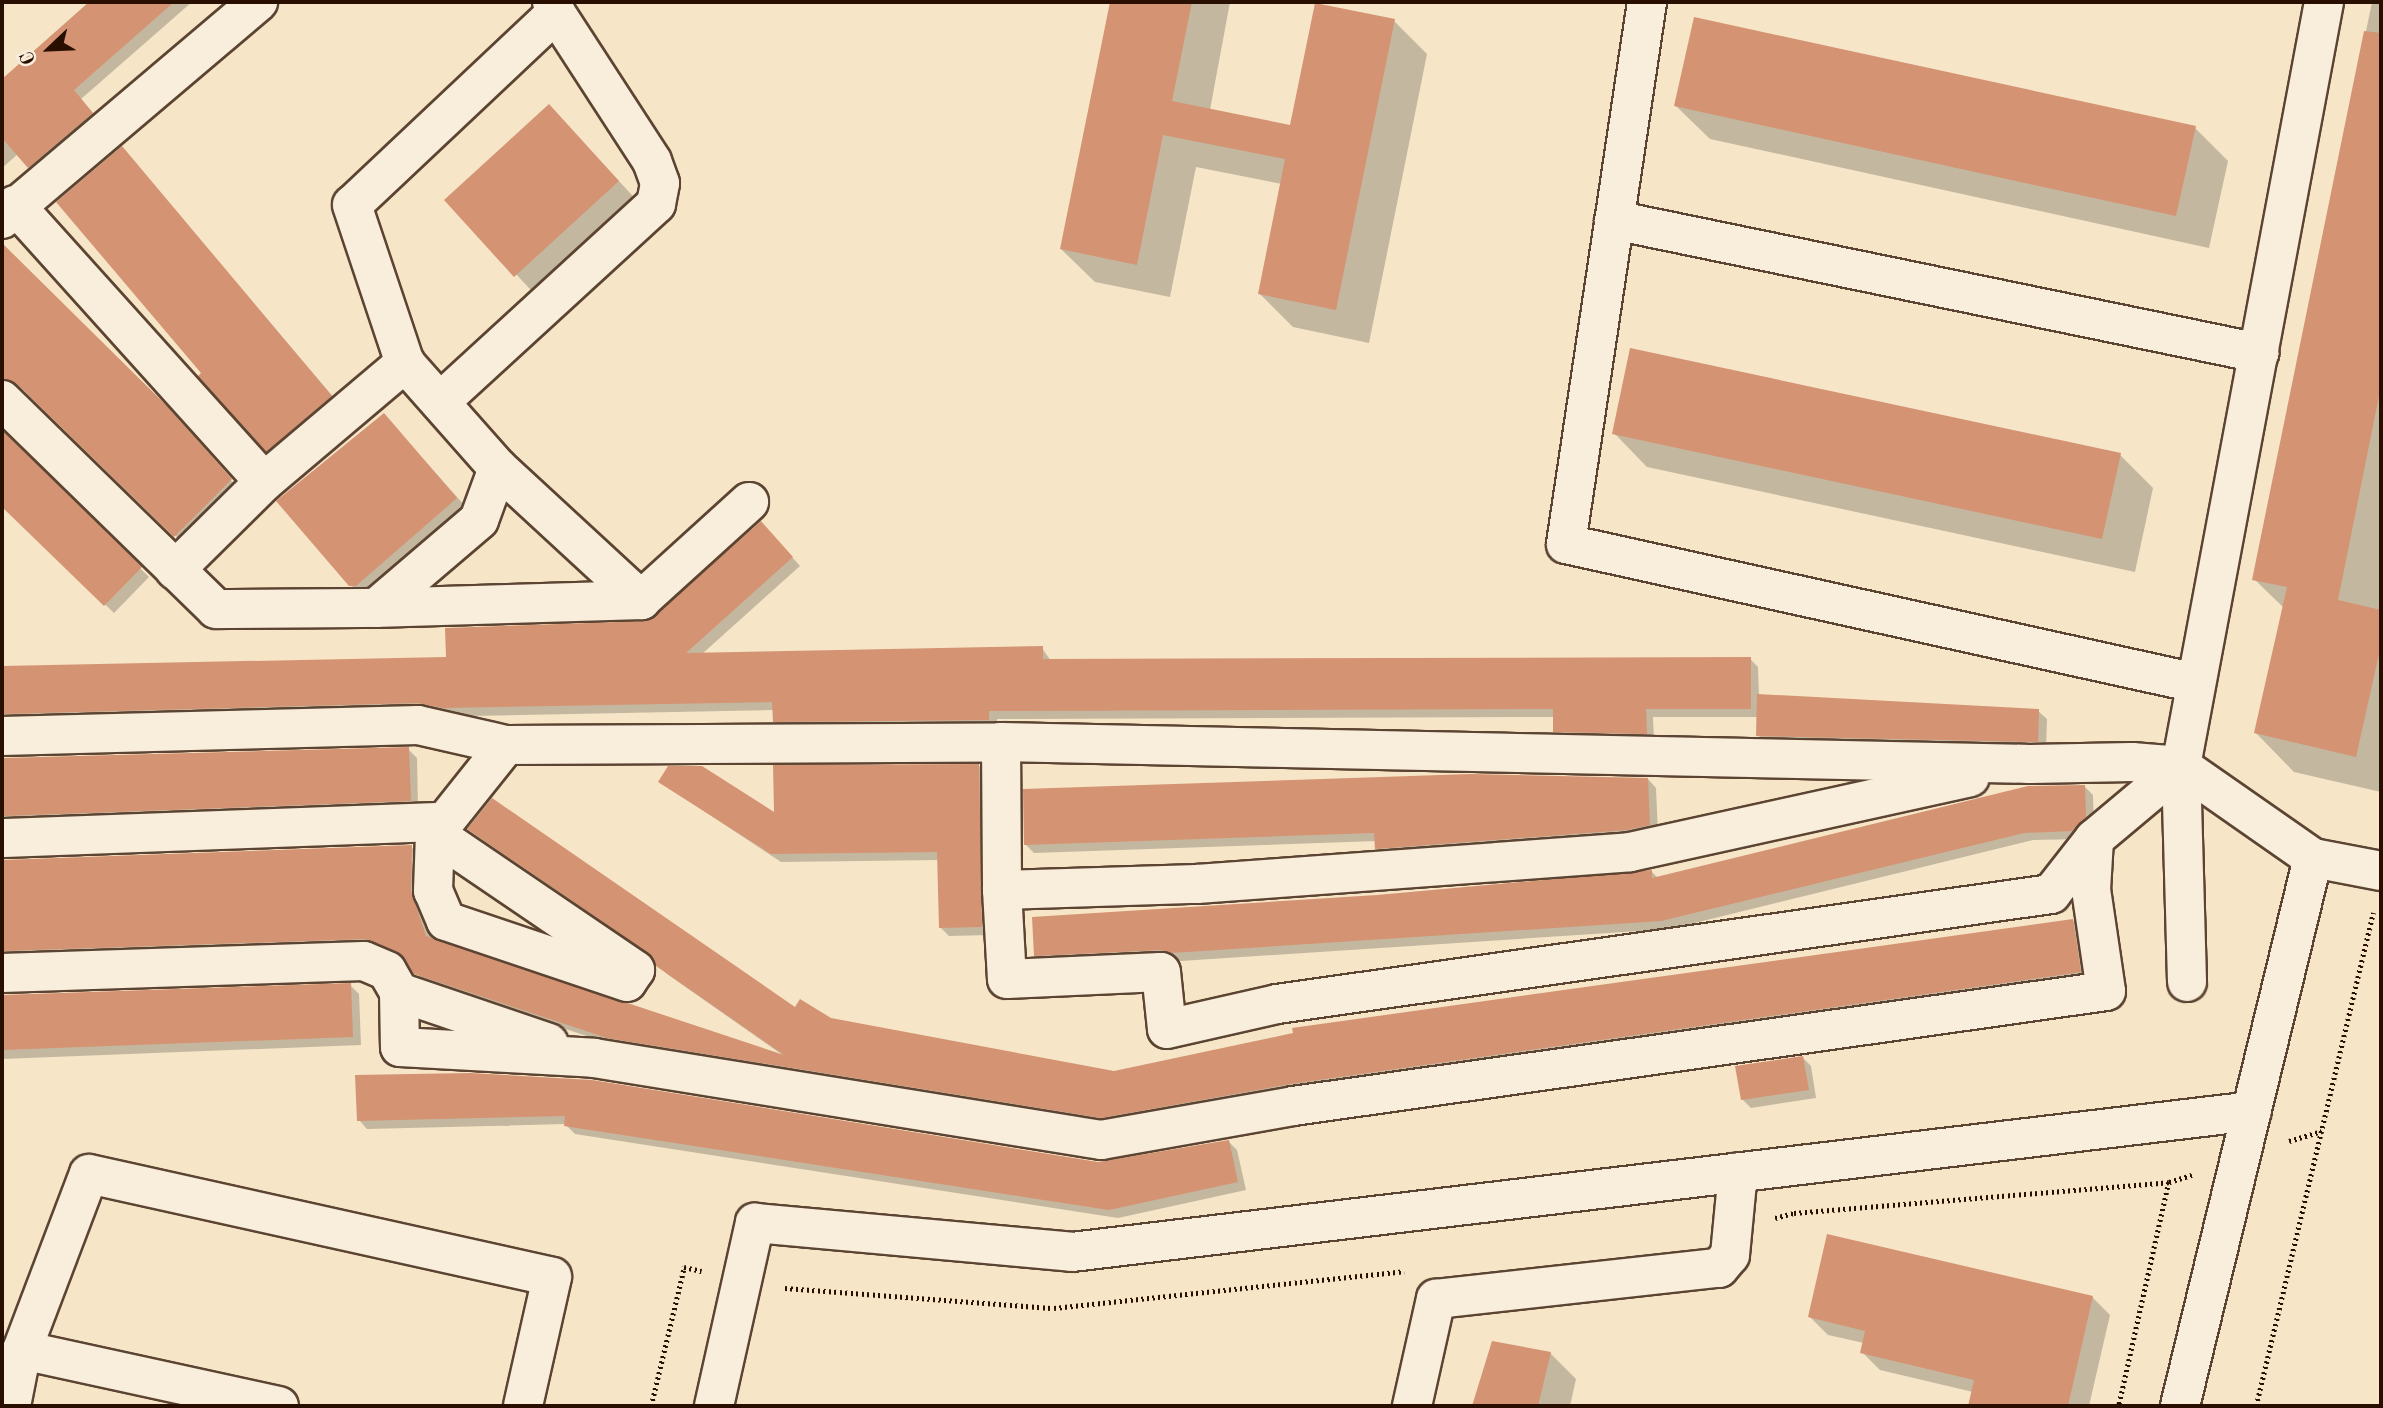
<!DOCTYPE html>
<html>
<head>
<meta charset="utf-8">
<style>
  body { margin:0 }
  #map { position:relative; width:2383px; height:1408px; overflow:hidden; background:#f6e5c7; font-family:"Old Standard TT",serif }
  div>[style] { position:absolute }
  .shadow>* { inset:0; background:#0003 }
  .building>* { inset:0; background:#d49373 }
  .path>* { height:4.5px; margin-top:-2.25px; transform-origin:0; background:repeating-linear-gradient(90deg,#290f00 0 2px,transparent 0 5.5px) }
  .roads { filter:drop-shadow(2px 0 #5c4432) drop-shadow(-2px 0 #5c4432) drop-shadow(0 2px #5c4432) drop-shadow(0 -2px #5c4432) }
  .minor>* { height:38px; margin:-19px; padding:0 19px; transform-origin:19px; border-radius:19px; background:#f9eedb }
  span { translate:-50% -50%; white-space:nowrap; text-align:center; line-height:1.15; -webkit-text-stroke:7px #f9eedb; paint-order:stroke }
  .frame { position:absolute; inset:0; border:4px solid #290f00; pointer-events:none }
  .north { position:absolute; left:14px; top:14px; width:70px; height:70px; -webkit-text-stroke:5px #f9eedb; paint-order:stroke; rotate:247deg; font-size:19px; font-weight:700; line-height:28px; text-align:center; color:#290f00 }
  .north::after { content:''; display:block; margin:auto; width:24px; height:32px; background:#290f00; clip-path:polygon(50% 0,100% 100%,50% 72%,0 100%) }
</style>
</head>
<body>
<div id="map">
  <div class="shadow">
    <div style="clip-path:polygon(92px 2px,192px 2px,81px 99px,100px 122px,38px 176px,18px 154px,2px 168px,2px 81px)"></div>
    <div style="clip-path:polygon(1112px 2px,1230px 2px,1210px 110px,1291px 127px,1394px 21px,1427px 54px,1369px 343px,1293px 327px,1260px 294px,1282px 184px,1196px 167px,1170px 297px,1095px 282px,1061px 249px)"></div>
    <div style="clip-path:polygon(2372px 2px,2381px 2px,2381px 792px,2294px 772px,2256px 733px,2284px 608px,2254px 579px)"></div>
    <div style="clip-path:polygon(549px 106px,644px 208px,542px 302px,447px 200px)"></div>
    <div style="clip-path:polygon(1676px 106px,2195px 128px,2228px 161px,2209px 248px,1710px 139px)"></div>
    <div style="clip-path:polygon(130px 157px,340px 405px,276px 459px,203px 373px)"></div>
    <div style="clip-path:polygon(6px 250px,173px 417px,239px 489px,184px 544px,28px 393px,8px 379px,13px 373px,2px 362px,2px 255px)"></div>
    <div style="clip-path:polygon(384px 415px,482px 525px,377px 612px,351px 585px)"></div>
    <div style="clip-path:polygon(2px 433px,149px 577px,114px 613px,2px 505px)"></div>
    <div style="clip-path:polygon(1614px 433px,2120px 455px,2153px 488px,2135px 572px,1647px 467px)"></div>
    <div style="clip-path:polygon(769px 531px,800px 566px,702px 654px,1042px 648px,1051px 661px,1750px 659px,1758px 667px,1759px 696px,2038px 711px,2047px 719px,2046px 750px,1766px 744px,1758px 735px,1758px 717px,1653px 717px,1654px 742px,1564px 740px,1555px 731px,1555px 717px,997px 719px,997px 728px,783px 729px,774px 721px,774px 710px,2px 725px,2px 668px,447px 659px,649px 622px)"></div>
    <div style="clip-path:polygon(408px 749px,417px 758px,418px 809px,2px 827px,2px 759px)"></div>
    <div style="clip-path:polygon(979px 766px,987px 774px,990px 935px,949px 936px,940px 927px,939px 860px,781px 862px,660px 782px,776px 815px)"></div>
    <div style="clip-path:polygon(1648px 779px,1656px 788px,1658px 833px,1386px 857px,1377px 848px,1377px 841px,1034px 853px,1025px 844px)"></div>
    <div style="clip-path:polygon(2085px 787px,2093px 795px,2094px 826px,2081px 839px,2033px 840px,1670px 929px,1181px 961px,1170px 958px,1045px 964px,1036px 955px,1651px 871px,1658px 878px)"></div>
    <div style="clip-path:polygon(469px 829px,796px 1010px,831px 1019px,1114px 1073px,2073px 921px,2081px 930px,2089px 981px,1110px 1126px,617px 1046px,424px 982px,404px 958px,373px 947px,2px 962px,2px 861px,411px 847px,420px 855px,419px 901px,432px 940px,784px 1056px,667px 974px,652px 956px)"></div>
    <div style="clip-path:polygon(350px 985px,359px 994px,361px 1045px,2px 1059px,2px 996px)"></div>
    <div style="clip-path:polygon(1803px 1058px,1811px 1066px,1816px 1098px,1751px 1108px,1742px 1099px)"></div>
    <div style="clip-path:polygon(357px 1077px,1098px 1163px,1228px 1141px,1237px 1150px,1246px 1190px,1118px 1218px,575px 1134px,565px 1124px,367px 1129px,359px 1120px)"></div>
    <div style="clip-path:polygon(2092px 1297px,2110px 1315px,2089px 1406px,1970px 1406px,1973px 1392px,1880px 1370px,1862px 1352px,1864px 1343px,1828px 1335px,1810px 1317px)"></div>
    <div style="clip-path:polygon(1493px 1343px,1550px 1353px,1576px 1379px,1570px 1406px,1474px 1406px)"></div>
  </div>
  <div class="building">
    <div style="clip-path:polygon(89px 2px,174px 2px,74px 90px,93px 113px,28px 168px,2px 138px,2px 79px)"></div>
    <div style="clip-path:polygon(1110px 2px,1192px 2px,1172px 101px,1290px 125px,1315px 3px,1395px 19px,1336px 310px,1258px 294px,1285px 159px,1163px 135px,1137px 265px,1060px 249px)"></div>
    <div style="clip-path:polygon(1694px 17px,2196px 126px,2176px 216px,1674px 106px)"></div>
    <div style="clip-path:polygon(2364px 31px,2381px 33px,2381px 386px,2338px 600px,2381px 610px,2381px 645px,2356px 757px,2254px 733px,2287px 587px,2252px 580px)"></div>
    <div style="clip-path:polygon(549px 104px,619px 181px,514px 277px,444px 200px)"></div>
    <div style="clip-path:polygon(122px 146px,332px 396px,266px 452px,198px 376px,201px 373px,56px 202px)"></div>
    <div style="clip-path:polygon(2px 243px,166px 405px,232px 479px,174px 537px,17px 384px,2px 379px)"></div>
    <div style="clip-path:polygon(1630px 348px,2121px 453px,2102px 539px,1612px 434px)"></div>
    <div style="clip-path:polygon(384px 413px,457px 498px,356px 586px,349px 586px,276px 501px)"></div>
    <div style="clip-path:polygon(2px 430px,142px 567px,104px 606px,2px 507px)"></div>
    <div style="clip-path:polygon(761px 521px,793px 557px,686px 653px,1043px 646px,1043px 659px,1751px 657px,1751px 709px,1646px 709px,1647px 734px,1553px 732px,1553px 709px,989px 711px,989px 720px,773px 722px,772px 702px,443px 708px,417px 703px,2px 714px,2px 666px,446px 657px,445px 628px,647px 621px)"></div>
    <div style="clip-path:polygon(1757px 694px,2039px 709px,2038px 742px,1756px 736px)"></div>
    <div style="clip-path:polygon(409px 747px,411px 801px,2px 816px,2px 758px)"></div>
    <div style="clip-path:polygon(979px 764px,982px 927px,939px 928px,937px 852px,771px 854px,658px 782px,668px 766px,702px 766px,774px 812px,773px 765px)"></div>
    <div style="clip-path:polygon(1470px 774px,1648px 778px,1650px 825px,1627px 830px,1375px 849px,1374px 833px,1024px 845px,1023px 789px)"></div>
    <div style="clip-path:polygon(2085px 785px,2086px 817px,2072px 831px,2024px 833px,1661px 921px,1171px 953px,1160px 950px,1034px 956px,1032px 917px,1377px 895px,1652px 870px,1652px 878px,2028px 786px)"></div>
    <div style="clip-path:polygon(492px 798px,795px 1007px,800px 999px,831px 1018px,1114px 1071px,1293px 1033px,1292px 1028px,2073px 919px,2081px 972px,1290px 1084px,1101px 1118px,607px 1038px,414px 974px,396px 951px,364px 939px,2px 951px,2px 860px,412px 845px,411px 891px,426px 936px,784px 1055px,656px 966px,647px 952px,467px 829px)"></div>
    <div style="clip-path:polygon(351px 983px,353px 1037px,2px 1050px,2px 995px)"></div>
    <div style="clip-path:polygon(1803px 1056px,1809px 1090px,1741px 1100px,1735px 1066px)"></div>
    <div style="clip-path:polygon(470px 1073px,592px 1080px,1098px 1162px,1229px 1140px,1238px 1182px,1109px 1210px,564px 1126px,565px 1116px,357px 1121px,355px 1075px)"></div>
    <div style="clip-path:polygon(1827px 1234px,2093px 1296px,2068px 1406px,1968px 1406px,1974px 1380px,1860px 1353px,1865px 1331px,1808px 1317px)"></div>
    <div style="clip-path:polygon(1492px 1341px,1551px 1352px,1538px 1406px,1472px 1406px)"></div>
  </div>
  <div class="path">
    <div style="left:2289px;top:1141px;width:34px;rotate:-17deg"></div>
    <div style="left:2169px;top:1182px;width:24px;rotate:-17deg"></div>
    <div style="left:1775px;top:1218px;width:20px;rotate:-15deg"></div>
    <div style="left:1794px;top:1213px;width:376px;rotate:-4.7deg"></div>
    <div style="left:2169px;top:1182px;width:230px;rotate:102.6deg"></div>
    <div style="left:785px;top:1288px;width:270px;rotate:4.3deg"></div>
    <div style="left:1054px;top:1308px;width:352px;rotate:-6deg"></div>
    <div style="left:651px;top:1406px;width:143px;rotate:-76.6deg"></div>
    <div style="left:684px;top:1267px;width:18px;rotate:13deg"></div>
    <div style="left:2256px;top:1406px;width:507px;rotate:-76.65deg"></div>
  </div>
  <div class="roads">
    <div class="minor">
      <div style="left:552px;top:2px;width:12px;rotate:70deg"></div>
      <div style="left:556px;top:13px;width:280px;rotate:136.7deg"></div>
      <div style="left:352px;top:205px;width:167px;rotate:71.5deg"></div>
      <div style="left:405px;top:363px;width:140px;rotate:48.5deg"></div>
      <div style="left:498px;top:468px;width:55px;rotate:110.1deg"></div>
      <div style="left:479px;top:520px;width:135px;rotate:139.5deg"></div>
      <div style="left:376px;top:608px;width:265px;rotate:-1.7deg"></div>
      <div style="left:641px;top:600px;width:146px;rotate:-42.2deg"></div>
      <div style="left:1647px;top:2px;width:548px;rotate:98.5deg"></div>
      <div style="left:1566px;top:544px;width:645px;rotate:12.44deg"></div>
      <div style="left:2324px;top:2px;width:777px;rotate:100.6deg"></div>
      <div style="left:2181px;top:766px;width:161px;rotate:34.9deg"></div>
      <div style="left:2313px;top:858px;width:69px;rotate:10.8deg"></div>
      <div style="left:15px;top:205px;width:372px;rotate:48deg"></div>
      <div style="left:2px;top:219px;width:336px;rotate:-40.3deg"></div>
      <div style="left:1614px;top:220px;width:659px;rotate:11.65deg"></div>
      <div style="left:2px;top:400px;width:299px;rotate:44.3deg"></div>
      <div style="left:216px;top:609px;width:160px;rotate:-0.4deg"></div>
      <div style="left:440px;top:402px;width:293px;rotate:-42.5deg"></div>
      <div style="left:656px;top:204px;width:21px;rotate:-79deg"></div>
      <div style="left:660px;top:183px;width:23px;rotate:-110deg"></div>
      <div style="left:652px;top:161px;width:176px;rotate:-123deg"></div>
      <div style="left:498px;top:468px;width:195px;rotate:42.7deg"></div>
      <div style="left:175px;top:570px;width:125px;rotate:-44.7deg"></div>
      <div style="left:264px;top:482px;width:185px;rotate:-40.2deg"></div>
      <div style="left:2px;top:736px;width:416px;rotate:-1.5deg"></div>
      <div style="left:418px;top:725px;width:90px;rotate:12.8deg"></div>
      <div style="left:506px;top:745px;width:495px;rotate:-0.3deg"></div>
      <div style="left:1001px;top:742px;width:1029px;rotate:1.22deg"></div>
      <div style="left:2030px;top:764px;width:102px;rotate:-1.1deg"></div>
      <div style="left:2132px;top:762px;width:49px;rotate:4.7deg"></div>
      <div style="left:1001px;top:742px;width:148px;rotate:89.6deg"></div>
      <div style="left:1002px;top:890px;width:195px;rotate:-1.8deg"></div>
      <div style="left:1197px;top:884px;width:434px;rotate:-4.2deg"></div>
      <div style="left:1630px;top:852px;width:348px;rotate:-12.4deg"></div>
      <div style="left:2181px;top:766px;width:216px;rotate:88.4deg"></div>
      <div style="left:435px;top:834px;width:242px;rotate:34.2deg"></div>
      <div style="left:635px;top:970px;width:14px;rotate:124deg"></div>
      <div style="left:627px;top:982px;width:191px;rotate:-161.4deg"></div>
      <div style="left:446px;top:921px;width:33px;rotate:-113deg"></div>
      <div style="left:433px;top:891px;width:57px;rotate:-88deg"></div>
      <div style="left:435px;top:834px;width:114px;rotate:-51.4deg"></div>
      <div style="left:2px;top:838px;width:443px;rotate:-2.1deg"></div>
      <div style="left:1002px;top:890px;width:89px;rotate:86.8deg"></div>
      <div style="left:1007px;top:979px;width:154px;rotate:-2.6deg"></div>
      <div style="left:1161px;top:972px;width:57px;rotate:84deg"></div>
      <div style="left:1167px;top:1029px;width:113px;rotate:-12.8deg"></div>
      <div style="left:1277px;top:1004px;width:782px;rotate:-8.09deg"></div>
      <div style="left:2051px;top:894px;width:70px;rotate:-52deg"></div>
      <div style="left:2094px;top:839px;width:114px;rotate:-40deg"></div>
      <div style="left:2px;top:973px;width:362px;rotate:-1.9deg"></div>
      <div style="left:364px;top:961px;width:25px;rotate:23deg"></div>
      <div style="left:387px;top:971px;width:24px;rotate:60deg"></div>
      <div style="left:399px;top:992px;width:55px;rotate:89deg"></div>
      <div style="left:400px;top:1047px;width:194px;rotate:3.2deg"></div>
      <div style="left:594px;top:1058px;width:514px;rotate:9.19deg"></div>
      <div style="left:1101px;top:1140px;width:195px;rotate:-10deg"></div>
      <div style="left:1293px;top:1106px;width:821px;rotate:-8.05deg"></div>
      <div style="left:2106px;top:991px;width:102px;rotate:-98.4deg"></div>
      <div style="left:2091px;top:890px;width:51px;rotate:-86.6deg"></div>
      <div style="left:399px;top:992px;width:158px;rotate:18.8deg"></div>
      <div style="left:22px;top:1350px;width:263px;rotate:12.3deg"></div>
      <div style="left:11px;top:1406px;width:57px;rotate:-78.9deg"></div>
      <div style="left:22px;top:1350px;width:188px;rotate:-69.2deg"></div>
      <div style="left:89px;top:1174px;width:474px;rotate:12.5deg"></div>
      <div style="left:552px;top:1277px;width:132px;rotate:102.7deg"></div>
      <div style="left:714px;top:1406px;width:188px;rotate:-77.4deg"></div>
      <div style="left:755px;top:1223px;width:318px;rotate:5.2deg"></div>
      <div style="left:1072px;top:1252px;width:1188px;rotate:-6.81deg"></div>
      <div style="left:1412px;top:1406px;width:110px;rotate:-77.4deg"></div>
      <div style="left:1436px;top:1299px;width:285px;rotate:-6.3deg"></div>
      <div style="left:1719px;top:1268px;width:17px;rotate:-50deg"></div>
      <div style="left:1730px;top:1255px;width:83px;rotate:-84.5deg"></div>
      <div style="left:2180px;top:1406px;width:564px;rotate:-76.36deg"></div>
    </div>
  </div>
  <div class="frame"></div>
  <div class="north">С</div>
</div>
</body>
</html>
